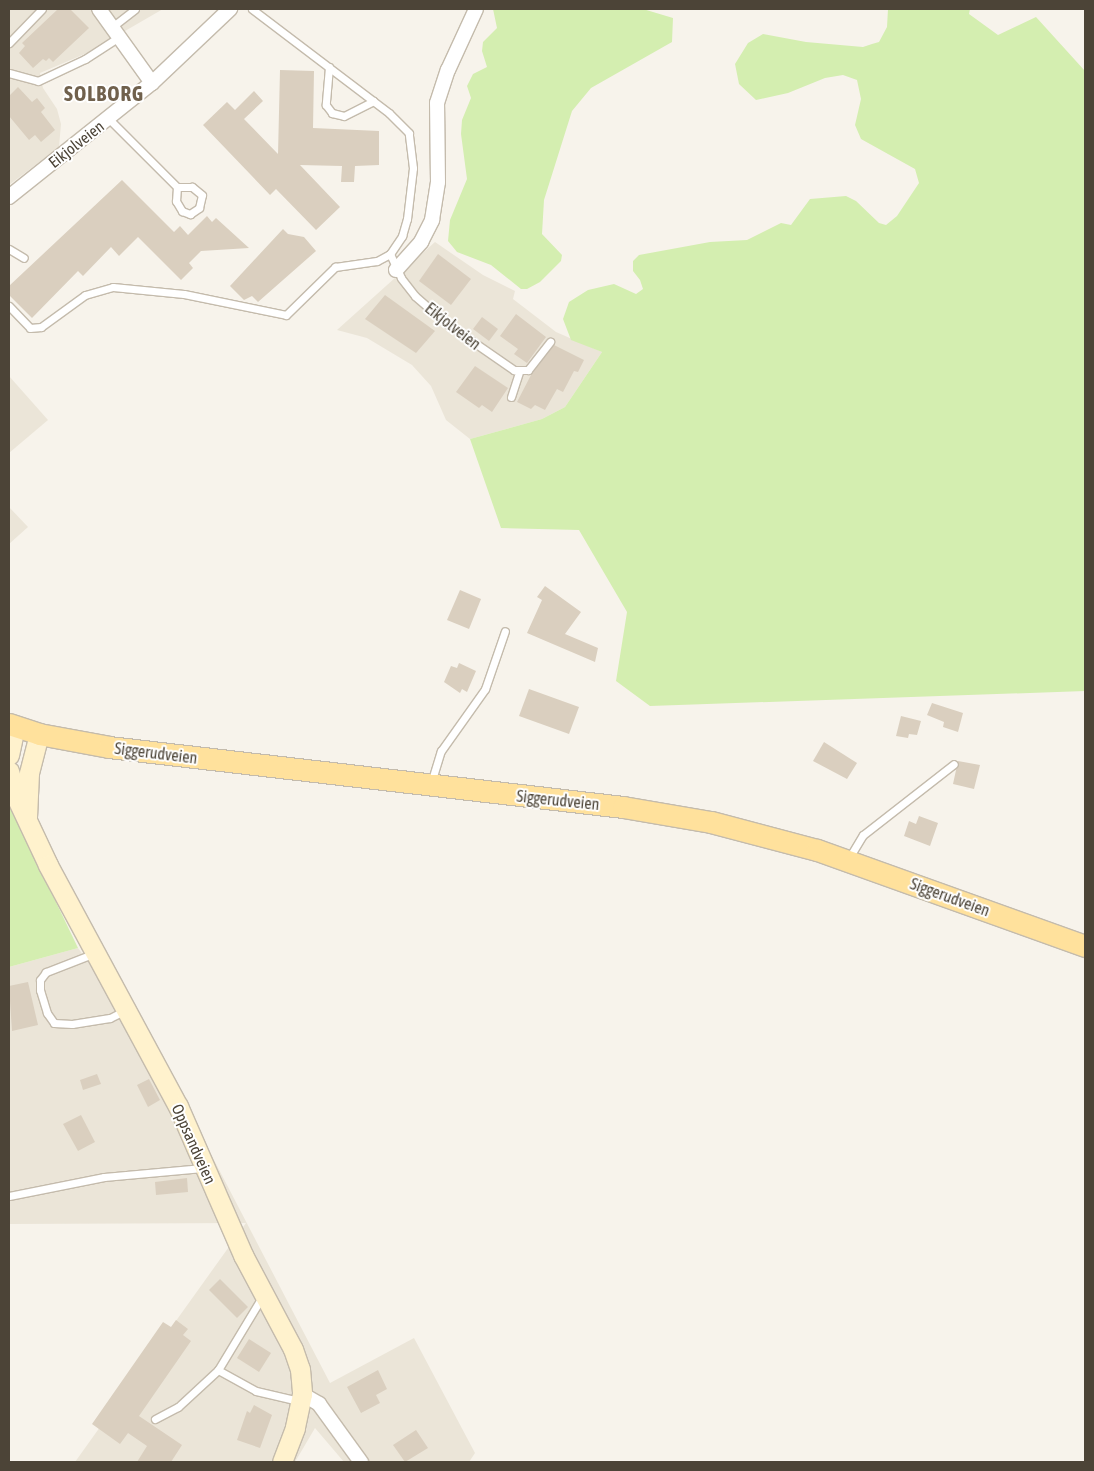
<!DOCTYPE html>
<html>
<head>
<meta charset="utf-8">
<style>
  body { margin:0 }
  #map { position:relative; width:1094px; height:1471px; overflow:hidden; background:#f7f3eb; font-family:"Asap Condensed",sans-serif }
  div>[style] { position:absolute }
  .residential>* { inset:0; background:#ebe5d8 }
  .green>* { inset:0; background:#d4eeb0 }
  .building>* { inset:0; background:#dacfbf }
  .roads { filter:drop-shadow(1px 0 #c4bbac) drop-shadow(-1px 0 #c4bbac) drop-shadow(0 1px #c4bbac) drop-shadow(0 -1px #c4bbac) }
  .service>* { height:7px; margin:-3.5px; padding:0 3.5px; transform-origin:3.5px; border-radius:3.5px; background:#fff }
  .minor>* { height:14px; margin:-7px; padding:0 7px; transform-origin:7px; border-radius:7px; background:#fff }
  .secondary>* { height:19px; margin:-9.5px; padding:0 9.5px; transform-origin:9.5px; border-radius:9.5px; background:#fff2cd }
  .primary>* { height:21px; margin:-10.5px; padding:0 10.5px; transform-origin:10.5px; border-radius:10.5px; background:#ffe19c }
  span { translate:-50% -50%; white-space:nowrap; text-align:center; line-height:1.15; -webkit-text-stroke:4px #fff; paint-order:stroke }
  .street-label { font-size:16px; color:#4c4437 }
  .district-label { font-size:21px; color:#70614d; font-weight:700; letter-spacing:1px }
  .frame { position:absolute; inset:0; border:10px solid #4c4437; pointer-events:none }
</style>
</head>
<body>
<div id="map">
  <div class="residential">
    <div style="clip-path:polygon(9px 9px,163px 9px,87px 53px,40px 73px,43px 88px,57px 109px,61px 124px,59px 147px,9px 185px)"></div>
    <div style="clip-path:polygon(435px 242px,483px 275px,515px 291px,513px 299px,556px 332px,602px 352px,565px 407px,542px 419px,470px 439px,446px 420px,431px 386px,412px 365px,367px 338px,337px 330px)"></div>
    <div style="clip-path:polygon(9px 376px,48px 420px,9px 453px)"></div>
    <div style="clip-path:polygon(9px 507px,28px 527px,9px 544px)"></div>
    <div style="clip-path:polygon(78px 948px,164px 1064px,330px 1383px,414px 1338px,475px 1453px,469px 1462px,344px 1462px,315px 1428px,295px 1462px,75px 1462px,246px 1223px,9px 1224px,9px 967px)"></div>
  </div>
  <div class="green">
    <div style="clip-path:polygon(493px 9px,643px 9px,673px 18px,672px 42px,591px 88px,572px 111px,544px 200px,542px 234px,562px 255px,561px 261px,540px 282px,527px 289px,521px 289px,491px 265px,457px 252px,448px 241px,450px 220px,467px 179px,461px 134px,462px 120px,471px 98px,467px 86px,473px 74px,487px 67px,482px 51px,483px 42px,497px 28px)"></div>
    <div style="clip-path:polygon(888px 9px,970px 9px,969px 14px,998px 35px,1036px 17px,1085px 71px,1085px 691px,650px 706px,616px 681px,627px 612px,579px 530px,501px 528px,470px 439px,542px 419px,565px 407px,602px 352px,571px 340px,563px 319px,569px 302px,588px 290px,614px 284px,636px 294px,643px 289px,640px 280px,633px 271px,633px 261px,639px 255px,710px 242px,747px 240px,781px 223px,791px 225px,810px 199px,846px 196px,856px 201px,879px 223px,886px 225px,897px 216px,919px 183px,915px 169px,861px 139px,855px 125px,861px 99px,857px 80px,843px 75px,825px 78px,788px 93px,756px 100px,739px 84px,735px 64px,748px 43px,763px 34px,806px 42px,863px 47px,872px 44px,879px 42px,887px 27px)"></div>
    <div style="clip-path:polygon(9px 804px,78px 948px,9px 967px)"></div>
  </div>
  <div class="building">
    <div style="clip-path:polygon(58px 9px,70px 9px,89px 28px,53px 62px,49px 58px,46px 61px,43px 59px,33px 68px,19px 53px,25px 46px,22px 43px)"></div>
    <div style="clip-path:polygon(280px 70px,314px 71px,313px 128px,379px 131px,379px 165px,355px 166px,354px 182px,341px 182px,342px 166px,300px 165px,340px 207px,316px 230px,276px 189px,270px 195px,203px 125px,227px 102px,235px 110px,254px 91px,263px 101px,244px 119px,278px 154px)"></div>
    <div style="clip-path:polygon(18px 87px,32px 102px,37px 98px,45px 108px,41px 112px,55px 130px,41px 142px,35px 135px,29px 140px,9px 116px,9px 96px)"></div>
    <div style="clip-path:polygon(122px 180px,174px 232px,180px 226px,188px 235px,207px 216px,212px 222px,216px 218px,249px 248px,201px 251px,189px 263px,193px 268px,181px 280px,138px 237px,119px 256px,111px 247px,83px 276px,78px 271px,32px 318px,9px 295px,9px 286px)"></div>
    <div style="clip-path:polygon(283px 229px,288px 234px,304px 237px,316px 251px,258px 302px,252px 296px,244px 300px,230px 286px)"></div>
    <div style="clip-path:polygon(438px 254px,471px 279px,451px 305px,419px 281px)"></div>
    <div style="clip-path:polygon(385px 295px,435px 331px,416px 353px,365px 319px)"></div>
    <div style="clip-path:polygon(516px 314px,546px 337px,527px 363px,514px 354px,518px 349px,500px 336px)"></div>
    <div style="clip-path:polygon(482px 317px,498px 329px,489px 341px,473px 329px)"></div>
    <div style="clip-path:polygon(554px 345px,584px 360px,578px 372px,574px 371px,563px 392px,557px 389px,545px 410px,535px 405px,531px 409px,517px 402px,531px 375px)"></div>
    <div style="clip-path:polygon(475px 366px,508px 388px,492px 412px,482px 405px,479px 408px,456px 392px)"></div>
    <div style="clip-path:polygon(545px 586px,581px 612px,565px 634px,598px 648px,595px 662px,527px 633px,542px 600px,537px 597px)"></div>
    <div style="clip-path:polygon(460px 590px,481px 599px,469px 629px,447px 620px)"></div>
    <div style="clip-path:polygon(459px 663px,476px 671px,467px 692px,462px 689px,460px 693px,444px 682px,451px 666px,457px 668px)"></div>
    <div style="clip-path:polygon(529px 689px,579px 707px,569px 734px,519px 716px)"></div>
    <div style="clip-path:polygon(932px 703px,963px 713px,958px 732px,943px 727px,944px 722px,927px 715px)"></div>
    <div style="clip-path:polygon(901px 716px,921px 721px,917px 735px,909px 734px,908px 738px,896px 736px)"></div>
    <div style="clip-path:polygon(824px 742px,857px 763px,847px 779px,813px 761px)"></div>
    <div style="clip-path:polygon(958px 761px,980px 765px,974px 789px,953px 784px)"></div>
    <div style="clip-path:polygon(919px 816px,938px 823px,930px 846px,904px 836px,909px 821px,916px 824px)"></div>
    <div style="clip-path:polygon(28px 982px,38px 1025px,12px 1031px,9px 986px)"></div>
    <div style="clip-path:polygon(97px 1074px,101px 1084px,83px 1090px,80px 1080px)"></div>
    <div style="clip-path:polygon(149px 1079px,160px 1100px,148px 1107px,137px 1085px)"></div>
    <div style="clip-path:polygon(81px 1115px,95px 1142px,78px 1151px,63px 1124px)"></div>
    <div style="clip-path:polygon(187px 1178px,188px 1192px,156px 1195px,155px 1182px)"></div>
    <div style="clip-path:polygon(220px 1279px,248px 1307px,237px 1318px,209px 1290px)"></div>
    <div style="clip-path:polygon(176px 1320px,188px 1329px,183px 1335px,191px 1341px,139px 1416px,182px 1445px,171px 1462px,137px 1462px,147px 1446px,128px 1433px,120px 1444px,92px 1424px,163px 1322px,171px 1327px)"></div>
    <div style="clip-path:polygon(249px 1339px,271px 1353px,259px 1372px,237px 1358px)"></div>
    <div style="clip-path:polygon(378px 1370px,387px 1389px,376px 1395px,380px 1403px,361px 1413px,347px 1387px)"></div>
    <div style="clip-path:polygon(254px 1405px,272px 1415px,260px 1448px,237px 1440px,247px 1411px,250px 1413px)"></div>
    <div style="clip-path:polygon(416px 1430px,428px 1448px,405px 1462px,393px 1445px)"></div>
  </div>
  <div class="roads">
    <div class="service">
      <div style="left:112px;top:27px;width:29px;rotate:-38deg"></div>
      <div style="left:9px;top:43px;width:47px;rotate:-45.9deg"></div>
      <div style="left:329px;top:67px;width:38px;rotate:95deg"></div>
      <div style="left:326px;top:105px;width:10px;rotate:53deg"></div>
      <div style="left:332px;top:113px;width:12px;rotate:14deg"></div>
      <div style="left:344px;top:116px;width:33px;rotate:-27deg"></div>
      <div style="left:9px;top:73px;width:30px;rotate:15deg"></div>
      <div style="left:38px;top:81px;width:52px;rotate:-25.1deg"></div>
      <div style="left:85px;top:59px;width:40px;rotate:-32.9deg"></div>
      <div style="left:109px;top:119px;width:96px;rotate:45deg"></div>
      <div style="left:177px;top:187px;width:14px;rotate:94deg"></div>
      <div style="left:176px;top:201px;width:12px;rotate:59deg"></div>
      <div style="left:182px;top:211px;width:9px;rotate:21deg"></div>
      <div style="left:190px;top:214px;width:11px;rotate:-34deg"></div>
      <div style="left:199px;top:208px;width:13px;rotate:-77deg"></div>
      <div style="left:202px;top:195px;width:13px;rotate:-141deg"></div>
      <div style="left:192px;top:187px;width:15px;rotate:180deg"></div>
      <div style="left:9px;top:249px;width:17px;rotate:31deg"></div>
      <div style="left:390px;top:254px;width:26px;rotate:65deg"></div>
      <div style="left:401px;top:278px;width:23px;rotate:52deg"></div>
      <div style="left:415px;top:296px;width:41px;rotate:41.1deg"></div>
      <div style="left:446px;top:323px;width:83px;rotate:34.7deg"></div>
      <div style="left:514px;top:370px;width:14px"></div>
      <div style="left:528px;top:370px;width:36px;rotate:-52deg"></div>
      <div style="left:9px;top:306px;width:30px;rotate:46deg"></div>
      <div style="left:30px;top:328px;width:11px;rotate:-5deg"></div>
      <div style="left:41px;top:327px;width:54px;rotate:-36deg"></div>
      <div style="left:85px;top:295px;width:29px;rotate:-16deg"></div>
      <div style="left:113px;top:287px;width:71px;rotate:5.6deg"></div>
      <div style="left:184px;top:294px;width:104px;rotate:11.6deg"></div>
      <div style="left:286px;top:315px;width:69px;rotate:-44.4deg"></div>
      <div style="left:335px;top:267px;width:42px;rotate:-8.1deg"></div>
      <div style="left:377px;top:261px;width:15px;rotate:-28deg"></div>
      <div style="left:390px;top:254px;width:22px;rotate:-56deg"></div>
      <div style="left:402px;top:236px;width:18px;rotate:-74deg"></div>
      <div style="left:407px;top:219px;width:51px;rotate:-83.3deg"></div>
      <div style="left:413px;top:168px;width:35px;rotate:-97deg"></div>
      <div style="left:409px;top:133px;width:28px;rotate:-135deg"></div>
      <div style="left:389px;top:113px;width:172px;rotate:-142.8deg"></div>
      <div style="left:511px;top:397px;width:26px;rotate:-72deg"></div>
      <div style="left:431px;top:783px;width:34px;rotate:-73deg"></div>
      <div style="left:441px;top:751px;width:76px;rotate:-54.6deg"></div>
      <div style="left:485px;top:689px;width:61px;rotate:-71deg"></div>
      <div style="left:849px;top:858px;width:27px;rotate:-59deg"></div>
      <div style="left:863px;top:835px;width:115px;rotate:-38deg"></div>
      <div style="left:95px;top:953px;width:53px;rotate:158.8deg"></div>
      <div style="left:46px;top:972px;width:10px;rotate:127deg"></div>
      <div style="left:40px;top:980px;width:10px;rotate:90deg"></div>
      <div style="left:40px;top:990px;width:24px;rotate:73deg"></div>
      <div style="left:47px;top:1013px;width:12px;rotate:55deg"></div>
      <div style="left:54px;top:1023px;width:18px;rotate:3deg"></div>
      <div style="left:72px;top:1024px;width:38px;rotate:-9deg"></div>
      <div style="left:110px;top:1018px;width:18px;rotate:-27deg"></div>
      <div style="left:9px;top:1196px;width:97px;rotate:-11.3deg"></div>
      <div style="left:104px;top:1177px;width:99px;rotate:-5.2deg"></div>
      <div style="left:218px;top:1370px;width:43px;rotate:28.9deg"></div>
      <div style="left:256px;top:1391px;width:44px;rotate:13.1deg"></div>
      <div style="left:155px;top:1419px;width:26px;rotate:-28deg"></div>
      <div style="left:178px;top:1407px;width:54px;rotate:-42.8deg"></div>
      <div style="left:218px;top:1370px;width:85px;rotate:-58.9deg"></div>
    </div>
    <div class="minor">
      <div style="left:99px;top:9px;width:91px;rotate:54.4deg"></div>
      <div style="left:9px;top:197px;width:183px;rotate:-38.6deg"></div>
      <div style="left:152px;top:83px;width:108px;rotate:-43.5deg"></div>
      <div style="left:396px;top:270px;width:38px;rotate:-48deg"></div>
      <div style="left:421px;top:242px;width:25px;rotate:-63deg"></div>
      <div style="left:432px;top:220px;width:38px;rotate:-81deg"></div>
      <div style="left:438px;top:182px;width:79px;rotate:-90.7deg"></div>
      <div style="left:437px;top:103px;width:35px;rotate:-72deg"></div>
      <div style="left:448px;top:70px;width:67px;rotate:-65.3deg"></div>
      <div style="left:302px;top:1394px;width:20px;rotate:30deg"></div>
      <div style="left:319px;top:1404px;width:72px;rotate:54.1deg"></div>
    </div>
    <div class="secondary">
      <div style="left:9px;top:755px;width:29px;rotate:-78deg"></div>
      <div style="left:9px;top:771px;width:29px;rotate:74deg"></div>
      <div style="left:17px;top:799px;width:73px;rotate:64.8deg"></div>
      <div style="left:48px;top:865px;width:274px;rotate:61.7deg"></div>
      <div style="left:178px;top:1106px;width:163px;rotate:66.4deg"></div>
      <div style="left:243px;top:1255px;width:106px;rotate:62deg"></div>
      <div style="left:293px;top:1349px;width:21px;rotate:71deg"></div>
      <div style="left:300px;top:1369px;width:25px;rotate:85deg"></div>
      <div style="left:302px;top:1394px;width:35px;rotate:102deg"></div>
      <div style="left:295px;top:1428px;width:36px;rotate:111deg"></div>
      <div style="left:27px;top:817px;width:44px;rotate:-87.4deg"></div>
      <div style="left:29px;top:773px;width:40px;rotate:-75.6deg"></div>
    </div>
    <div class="primary">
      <div style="left:9px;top:724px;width:32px;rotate:18deg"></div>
      <div style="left:39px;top:734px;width:71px;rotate:10.5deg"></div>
      <div style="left:109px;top:747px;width:517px;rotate:6.66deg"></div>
      <div style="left:623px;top:807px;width:89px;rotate:9.7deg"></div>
      <div style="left:711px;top:822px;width:110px;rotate:14.8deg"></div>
      <div style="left:817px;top:850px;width:285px;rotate:19.7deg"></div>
    </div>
  </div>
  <div class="street-label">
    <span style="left:76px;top:144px;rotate:-38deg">Eikjolveien</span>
    <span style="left:453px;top:326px;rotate:38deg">Eikjolveien</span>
    <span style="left:156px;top:753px;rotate:7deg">Siggerudveien</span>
    <span style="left:558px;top:800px;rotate:6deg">Siggerudveien</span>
    <span style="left:950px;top:897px;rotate:20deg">Siggerudveien</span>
    <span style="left:194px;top:1144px;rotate:66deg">Oppsandveien</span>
  </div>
  <div class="district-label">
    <span style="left:104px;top:93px">SOLBORG</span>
  </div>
  <div class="frame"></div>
</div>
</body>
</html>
